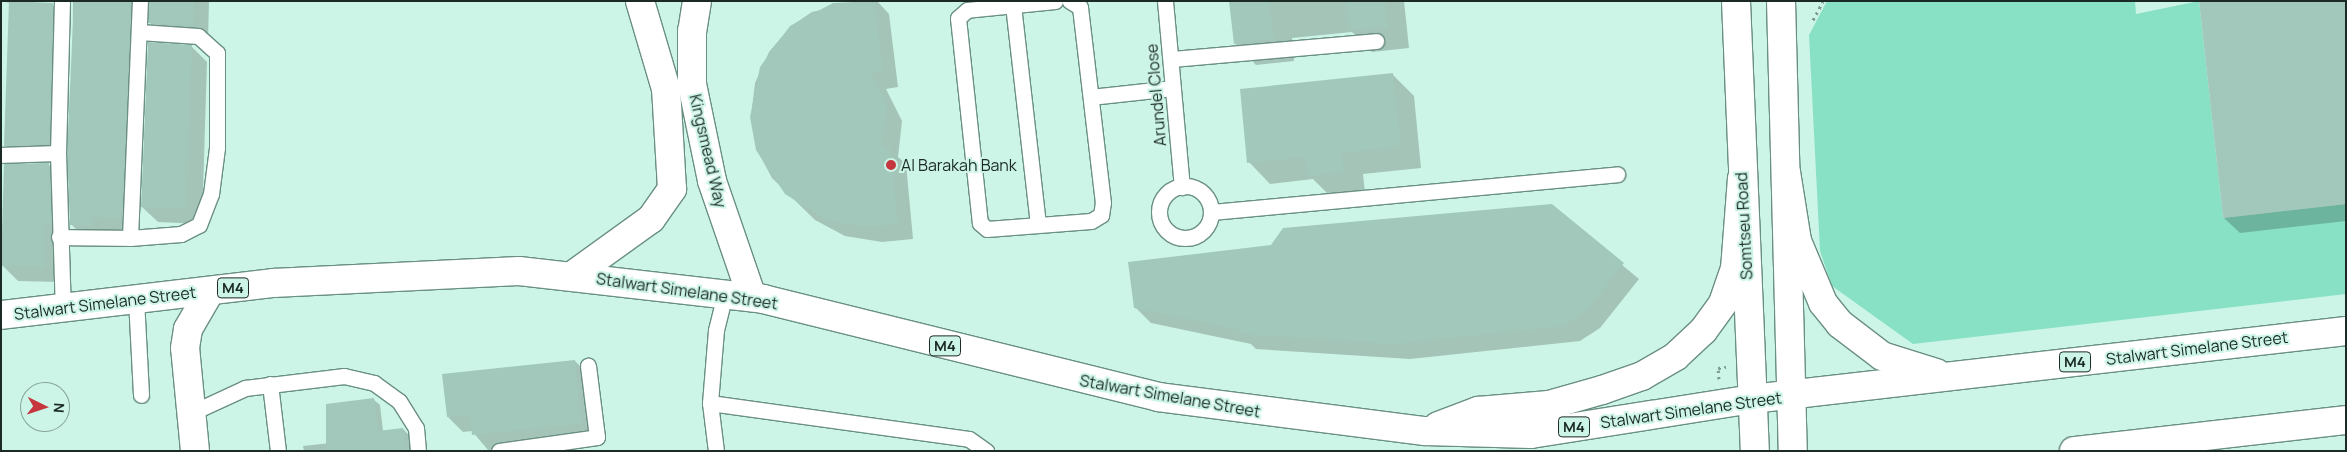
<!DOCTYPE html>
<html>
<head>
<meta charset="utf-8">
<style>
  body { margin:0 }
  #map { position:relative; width:2347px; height:452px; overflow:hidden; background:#cdf5e7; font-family:Manrope,sans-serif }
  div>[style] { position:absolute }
  .green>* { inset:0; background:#88e1c5 }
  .shadow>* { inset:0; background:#0003 }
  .building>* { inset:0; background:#a1c8bb }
  .path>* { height:3px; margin-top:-1.5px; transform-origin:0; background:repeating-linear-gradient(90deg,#7d9a90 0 2.5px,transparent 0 6.5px) }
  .roads { filter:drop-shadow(1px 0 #6a8f83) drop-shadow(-1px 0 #6a8f83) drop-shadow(0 1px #6a8f83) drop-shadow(0 -1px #6a8f83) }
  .service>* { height:15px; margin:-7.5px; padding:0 7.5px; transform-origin:7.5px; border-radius:7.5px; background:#fff }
  .service>.ring { margin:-7.5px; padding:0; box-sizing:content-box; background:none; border:15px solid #fff; border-radius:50% }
  .minor>* { height:28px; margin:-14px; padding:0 14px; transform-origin:14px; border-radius:14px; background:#fff }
  .secondary>* { height:28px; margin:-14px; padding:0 14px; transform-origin:14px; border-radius:14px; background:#fff }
  .trunk>* { height:28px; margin:-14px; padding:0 14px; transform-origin:14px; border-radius:14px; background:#fff }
  .dots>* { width:14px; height:14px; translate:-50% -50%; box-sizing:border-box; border:2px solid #cdf5e7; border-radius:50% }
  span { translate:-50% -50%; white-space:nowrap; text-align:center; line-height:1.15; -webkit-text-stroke:4px #cdf5e7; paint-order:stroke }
  .shield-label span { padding:1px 4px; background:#cdf5e7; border:1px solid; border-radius:4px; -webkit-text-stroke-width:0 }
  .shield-label { font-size:15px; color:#1b2a25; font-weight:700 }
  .street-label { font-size:16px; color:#1b2a25 }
  .poi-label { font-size:16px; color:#1b2a25 }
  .left { translate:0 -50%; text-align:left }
  .frame { position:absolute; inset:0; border:2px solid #1b2a25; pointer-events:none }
  .north { position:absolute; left:20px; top:382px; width:50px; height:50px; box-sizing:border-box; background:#cdf5e7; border:1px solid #86a499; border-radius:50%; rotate:94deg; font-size:14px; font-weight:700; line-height:20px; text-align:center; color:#1b2a25 }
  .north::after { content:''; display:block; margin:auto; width:18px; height:22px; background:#c6363f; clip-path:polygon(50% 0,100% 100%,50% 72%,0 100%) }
</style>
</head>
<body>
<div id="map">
  <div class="green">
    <div style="clip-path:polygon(1827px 1px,2135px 1px,2136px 14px,2199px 1px,2223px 218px,2346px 204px,2346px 294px,1913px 344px,1832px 286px,1820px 251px,1809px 35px)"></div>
  </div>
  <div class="shadow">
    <div style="clip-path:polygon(1px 1px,52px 4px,68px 20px,64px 159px,21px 161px,6px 145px,10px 3px)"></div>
    <div style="clip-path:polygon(73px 1px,209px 1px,208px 41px,165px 38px,150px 23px,147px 12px,134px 233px,87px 240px,71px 224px)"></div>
    <div style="clip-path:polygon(860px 1px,877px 1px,889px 14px,898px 87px,886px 89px,902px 121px,898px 157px,906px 164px,913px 239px,882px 242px,845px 236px,815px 220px,772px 178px,757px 150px,751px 117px,755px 83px,769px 52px,791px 26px,812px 12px)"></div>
    <div style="clip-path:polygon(1230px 1px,1404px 1px,1409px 48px,1372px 52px,1352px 32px,1292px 38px,1294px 61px,1256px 65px,1235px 43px)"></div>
    <div style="clip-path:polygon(2346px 1px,2346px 221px,2240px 233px,2224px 218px)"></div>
    <div style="clip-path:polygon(191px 46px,207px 62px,202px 224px,158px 222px,142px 207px)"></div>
    <div style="clip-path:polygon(1392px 74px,1414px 96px,1421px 168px,1363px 174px,1365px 193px,1331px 197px,1313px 179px,1270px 184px,1249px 162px)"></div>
    <div style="clip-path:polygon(48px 164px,64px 180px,59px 282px,18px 281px,2px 265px)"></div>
    <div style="clip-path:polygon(1551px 206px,1639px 279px,1600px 328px,1580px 341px,1410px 359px,1256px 349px,1251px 344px,1151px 323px,1135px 307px,1272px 246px)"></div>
    <div style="clip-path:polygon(575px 361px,590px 376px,596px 439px,488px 450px,472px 431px,463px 432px,448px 417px)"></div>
    <div style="clip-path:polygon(374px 400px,380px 405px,383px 431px,403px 429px,409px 435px,410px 451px,304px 451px,303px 446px,331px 443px)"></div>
  </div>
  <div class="building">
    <div style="clip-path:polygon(9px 1px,53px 3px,49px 144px,4px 146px)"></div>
    <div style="clip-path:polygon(74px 1px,131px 1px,122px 206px,119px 218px,92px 217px,92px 225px,70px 225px,67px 153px)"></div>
    <div style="clip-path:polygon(149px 1px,194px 1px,193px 26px,148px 23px)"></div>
    <div style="clip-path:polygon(875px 1px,883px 71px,871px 73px,887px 105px,882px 148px,890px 148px,898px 224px,866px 227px,828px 221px,785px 194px,756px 150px,750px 117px,760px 67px,790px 26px,833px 3px)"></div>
    <div style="clip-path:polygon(1229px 1px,1269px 1px,1274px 39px,1234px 44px)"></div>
    <div style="clip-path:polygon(1346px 1px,1385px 1px,1388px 27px,1349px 31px)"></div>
    <div style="clip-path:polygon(2199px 1px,2346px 1px,2346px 204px,2223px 218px)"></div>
    <div style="clip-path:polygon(148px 42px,192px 45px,186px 209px,141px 207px)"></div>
    <div style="clip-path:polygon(1393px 73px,1401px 147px,1342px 153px,1344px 172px,1308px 176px,1306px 157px,1247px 163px,1240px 89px)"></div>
    <div style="clip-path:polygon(49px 163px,51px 224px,45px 224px,44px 267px,1px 266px,4px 164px)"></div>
    <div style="clip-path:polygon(1552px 204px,1624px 263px,1584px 313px,1564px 326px,1394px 344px,1239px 334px,1240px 330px,1134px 308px,1128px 262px,1271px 245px,1283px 228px)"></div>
    <div style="clip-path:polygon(575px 360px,582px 424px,472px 435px,470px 415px,447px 417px,442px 374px)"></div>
    <div style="clip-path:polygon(374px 398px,378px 431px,403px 428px,406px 451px,326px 451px,326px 404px)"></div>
  </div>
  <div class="path">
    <div style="left:1813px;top:20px;width:21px;rotate:-62deg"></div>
    <div style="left:1719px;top:379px;width:11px;rotate:-95deg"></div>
    <div style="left:1718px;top:368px;width:8px;rotate:-7deg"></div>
  </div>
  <div class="roads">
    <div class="service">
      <div style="left:62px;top:1px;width:152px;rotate:91.5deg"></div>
      <div style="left:58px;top:153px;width:155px;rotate:88.2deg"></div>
      <div style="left:1055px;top:1px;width:88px;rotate:174.2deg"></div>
      <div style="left:967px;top:10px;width:12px;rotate:138deg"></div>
      <div style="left:958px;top:18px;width:206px;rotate:83.9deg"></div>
      <div style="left:980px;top:223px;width:9px;rotate:41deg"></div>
      <div style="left:987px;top:229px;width:104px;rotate:-4.4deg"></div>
      <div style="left:1091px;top:221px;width:12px;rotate:-31deg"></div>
      <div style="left:1101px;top:215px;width:12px;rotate:-81deg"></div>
      <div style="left:1103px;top:203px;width:197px;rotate:-96.7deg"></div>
      <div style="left:1080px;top:7px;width:12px;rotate:-149deg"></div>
      <div style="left:1165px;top:1px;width:187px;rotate:84.8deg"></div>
      <div style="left:1013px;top:5px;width:221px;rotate:83.5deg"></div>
      <div style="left:1171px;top:59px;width:206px;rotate:-5deg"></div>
      <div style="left:1091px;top:97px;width:82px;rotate:-6.3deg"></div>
      <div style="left:1px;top:155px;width:57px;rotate:-2deg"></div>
      <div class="ring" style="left:1159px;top:186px;width:37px;height:37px"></div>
      <div style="left:1211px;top:212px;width:408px;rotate:-5.3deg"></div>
      <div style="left:59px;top:237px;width:71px;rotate:0.8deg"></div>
      <div style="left:130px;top:238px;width:237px;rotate:-87.6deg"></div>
      <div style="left:130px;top:238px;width:51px;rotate:-4.5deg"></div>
      <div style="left:181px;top:234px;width:20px;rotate:-27deg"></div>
      <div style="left:199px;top:225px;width:33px;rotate:-69deg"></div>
      <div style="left:211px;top:194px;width:46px;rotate:-82.6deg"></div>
      <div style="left:217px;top:148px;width:95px;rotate:-90deg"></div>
      <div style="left:217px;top:53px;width:25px;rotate:-138deg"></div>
      <div style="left:198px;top:36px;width:59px;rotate:-176.1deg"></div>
      <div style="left:136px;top:299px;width:96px;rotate:87deg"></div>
      <div style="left:270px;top:384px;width:67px;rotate:83.2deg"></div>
      <div style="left:710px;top:403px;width:261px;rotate:7.9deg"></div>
      <div style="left:969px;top:439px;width:21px;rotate:35deg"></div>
      <div style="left:191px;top:413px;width:60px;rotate:-24.8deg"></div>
      <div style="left:245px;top:388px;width:100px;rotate:-6.9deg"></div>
      <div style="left:344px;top:376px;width:31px;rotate:13deg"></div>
      <div style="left:374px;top:383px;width:31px;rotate:36deg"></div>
      <div style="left:399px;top:401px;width:32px;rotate:58deg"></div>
      <div style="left:416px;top:428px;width:23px;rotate:85deg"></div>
      <div style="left:499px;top:451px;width:99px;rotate:-8.1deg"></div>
      <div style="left:597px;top:437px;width:72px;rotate:-97.2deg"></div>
      <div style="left:716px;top:451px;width:48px;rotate:-97.1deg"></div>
      <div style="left:710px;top:403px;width:73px;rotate:-85.3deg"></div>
      <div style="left:716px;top:330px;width:38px;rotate:-76deg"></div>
    </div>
    <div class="minor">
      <div style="left:697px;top:1px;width:30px;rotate:99deg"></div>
      <div style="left:692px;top:31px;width:53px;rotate:90deg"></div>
      <div style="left:692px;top:84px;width:99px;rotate:78.3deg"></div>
      <div style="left:712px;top:181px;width:123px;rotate:71deg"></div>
      <div style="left:573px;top:275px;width:96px;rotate:-35.7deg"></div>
      <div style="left:651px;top:219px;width:37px;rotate:-55deg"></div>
      <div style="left:672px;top:189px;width:100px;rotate:-93.4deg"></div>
      <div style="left:666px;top:89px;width:92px;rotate:-106.5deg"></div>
      <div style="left:195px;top:451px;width:103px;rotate:-95.5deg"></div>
      <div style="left:185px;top:348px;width:19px;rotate:-81deg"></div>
      <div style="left:188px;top:329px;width:44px;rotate:-59.9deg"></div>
    </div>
    <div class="secondary">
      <div style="left:1736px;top:1px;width:450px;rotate:87.6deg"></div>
      <div style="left:1781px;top:1px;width:450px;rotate:88.5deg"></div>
    </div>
    <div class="trunk">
      <div style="left:1786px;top:172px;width:70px;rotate:80.9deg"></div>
      <div style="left:1797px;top:241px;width:67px;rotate:67.2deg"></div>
      <div style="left:1823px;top:303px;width:27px;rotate:51deg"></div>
      <div style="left:1840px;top:324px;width:53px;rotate:37.3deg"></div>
      <div style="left:1882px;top:356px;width:57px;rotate:17.5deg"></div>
      <div style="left:1px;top:315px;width:274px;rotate:-6.7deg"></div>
      <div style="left:273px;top:283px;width:246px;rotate:-2.8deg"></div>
      <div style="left:519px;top:271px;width:246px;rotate:6.5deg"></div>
      <div style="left:763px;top:299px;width:407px;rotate:13.9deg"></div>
      <div style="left:1158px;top:397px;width:269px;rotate:7.3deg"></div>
      <div style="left:1425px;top:431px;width:106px;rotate:1.6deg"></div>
      <div style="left:1531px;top:434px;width:224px;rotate:-9deg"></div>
      <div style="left:1752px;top:399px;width:598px;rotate:-6.53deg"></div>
      <div style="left:1438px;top:426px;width:43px;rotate:-20.6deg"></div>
      <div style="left:1478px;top:411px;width:71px;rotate:-4.8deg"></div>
      <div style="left:1549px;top:405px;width:55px;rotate:-15.8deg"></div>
      <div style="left:1602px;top:390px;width:42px;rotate:-19.3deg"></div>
      <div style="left:1642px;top:376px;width:39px;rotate:-30deg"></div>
      <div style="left:1676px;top:356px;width:37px;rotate:-43deg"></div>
      <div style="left:1703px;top:331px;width:34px;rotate:-54deg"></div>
      <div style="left:1723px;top:303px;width:36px;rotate:-71deg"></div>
      <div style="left:1735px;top:269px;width:91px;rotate:-85.6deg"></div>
      <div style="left:2074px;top:451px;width:274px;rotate:-6.5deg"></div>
    </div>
  </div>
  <div class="dots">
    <div style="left:891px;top:165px;background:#c6363f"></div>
  </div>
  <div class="shield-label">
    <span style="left:233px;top:288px">M4</span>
    <span style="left:945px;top:346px">M4</span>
    <span style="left:2075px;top:362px">M4</span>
    <span style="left:1574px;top:427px">M4</span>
  </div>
  <div class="street-label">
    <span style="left:1156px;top:95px;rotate:-95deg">Arundel Close</span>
    <span style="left:708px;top:151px;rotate:77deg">Kingsmead Way</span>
    <span style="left:1744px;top:226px;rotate:-93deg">Somtseu Road</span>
    <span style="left:687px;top:291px;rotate:8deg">Stalwart Simelane Street</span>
    <span style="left:105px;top:303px;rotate:-7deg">Stalwart Simelane Street</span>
    <span style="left:2197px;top:348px;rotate:-7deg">Stalwart Simelane Street</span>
    <span style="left:1170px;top:396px;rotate:10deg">Stalwart Simelane Street</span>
    <span style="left:1691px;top:410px;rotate:-8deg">Stalwart Simelane Street</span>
  </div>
  <div class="poi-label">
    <span class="left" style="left:901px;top:165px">Al Barakah Bank</span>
  </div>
  <div class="frame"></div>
  <div class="north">N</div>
</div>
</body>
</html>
